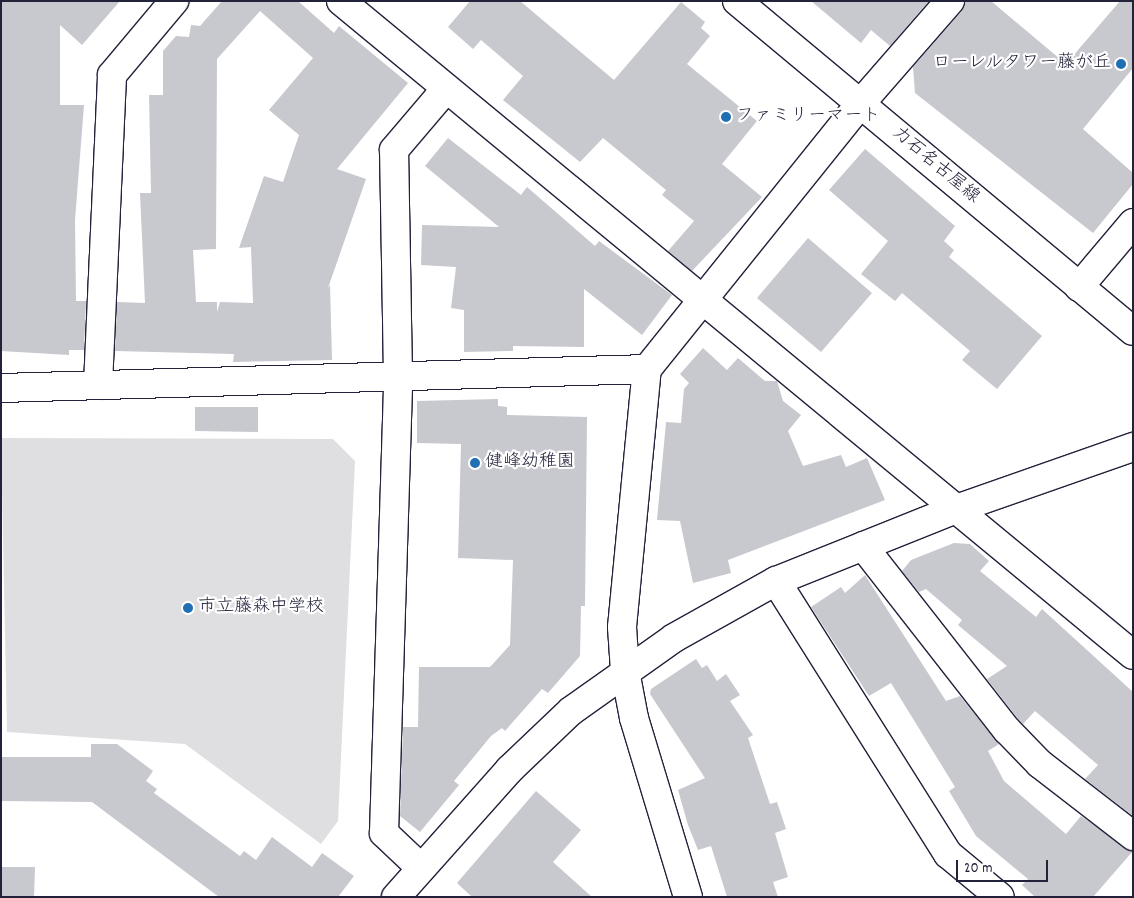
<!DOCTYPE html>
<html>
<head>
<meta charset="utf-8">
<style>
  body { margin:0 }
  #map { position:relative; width:1134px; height:898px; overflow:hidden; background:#fff; font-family:Dekko,"Klee One",sans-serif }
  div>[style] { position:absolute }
  .green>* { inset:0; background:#dfdfe2 }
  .building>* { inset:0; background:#c8c8cf }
  .roads { filter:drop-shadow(1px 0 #22223b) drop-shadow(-1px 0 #22223b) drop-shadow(0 1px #22223b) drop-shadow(0 -1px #22223b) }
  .minor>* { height:28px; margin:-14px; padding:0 14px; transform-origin:14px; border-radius:14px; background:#fff }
  .tertiary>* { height:28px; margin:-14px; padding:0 14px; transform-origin:14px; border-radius:14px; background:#fff }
  .primary>* { height:28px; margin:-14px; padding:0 14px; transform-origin:14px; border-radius:14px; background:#fff }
  .dots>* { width:14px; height:14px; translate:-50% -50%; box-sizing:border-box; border:2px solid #fff; border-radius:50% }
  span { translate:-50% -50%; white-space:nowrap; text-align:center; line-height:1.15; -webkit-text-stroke:4.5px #fff; paint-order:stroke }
  .poi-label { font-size:18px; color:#22223b }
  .right { translate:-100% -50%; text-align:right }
  .left { translate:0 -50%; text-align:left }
  .street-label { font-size:18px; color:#22223b }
  .frame { position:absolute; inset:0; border:2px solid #22223b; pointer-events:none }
  .scale { position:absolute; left:956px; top:860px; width:92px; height:22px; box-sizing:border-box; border:2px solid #22223b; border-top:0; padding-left:6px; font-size:15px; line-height:18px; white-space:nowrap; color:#22223b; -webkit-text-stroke:4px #fff; paint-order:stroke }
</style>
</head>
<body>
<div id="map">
  <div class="green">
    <div style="clip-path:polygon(1px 438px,333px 439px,355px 461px,338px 821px,321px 844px,185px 744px,7px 732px)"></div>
  </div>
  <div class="building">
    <div style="clip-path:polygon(1px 1px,120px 1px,82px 45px,60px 25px,60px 105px,84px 105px,75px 220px,76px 301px,86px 301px,84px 350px,69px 350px,69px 355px,1px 351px)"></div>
    <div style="clip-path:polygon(evenodd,222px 1px,298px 1px,334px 33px,339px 26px,408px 83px,337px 169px,366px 179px,328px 288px,330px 285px,332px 360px,233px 362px,234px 354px,115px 351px,117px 302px,145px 303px,140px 193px,151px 193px,149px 95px,163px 95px,163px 51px,176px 36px,189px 37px,191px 25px,200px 26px,222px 1px,260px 11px,313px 58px,269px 110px,299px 135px,283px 182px,264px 176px,239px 248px,251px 247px,253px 303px,220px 302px,217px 312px,217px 302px,196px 302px,193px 250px,216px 249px,217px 59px,260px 11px)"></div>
    <div style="clip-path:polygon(470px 1px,520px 1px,614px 80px,681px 2px,705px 22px,701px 28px,710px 36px,687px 64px,757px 121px,722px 164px,762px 197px,692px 271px,668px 251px,694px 221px,662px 195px,666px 190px,603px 138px,580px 162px,503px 100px,523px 76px,481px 40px,473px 49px,448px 27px)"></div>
    <div style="clip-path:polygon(811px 1px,929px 1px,890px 46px,871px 30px,861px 43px)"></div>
    <div style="clip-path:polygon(965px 1px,991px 1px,1066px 64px,1120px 1px,1133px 1px,1133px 68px,1083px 129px,1133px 173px,1133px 184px,1093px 233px,915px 93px,913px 67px,962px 11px)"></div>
    <div style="clip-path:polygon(448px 138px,521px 195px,527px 187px,595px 246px,599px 241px,672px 295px,642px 335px,584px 289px,584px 347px,513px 346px,513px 351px,464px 352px,464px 310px,451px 308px,456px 267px,421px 265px,422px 225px,499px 227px,425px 166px)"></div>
    <div style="clip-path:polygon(865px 149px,955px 226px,944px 241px,954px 250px,949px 257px,1042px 336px,997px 389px,962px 360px,970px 351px,902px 293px,895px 301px,861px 274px,888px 241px,829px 190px)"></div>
    <div style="clip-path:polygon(808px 238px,872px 293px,821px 352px,757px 298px)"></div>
    <div style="clip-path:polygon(703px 348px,727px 370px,738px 358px,765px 381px,777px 381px,783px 401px,801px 415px,788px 431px,803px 466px,841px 455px,846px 467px,867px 458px,885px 500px,728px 560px,731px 573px,693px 583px,680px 521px,657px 520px,666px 422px,681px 423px,684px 389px,689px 383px,680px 374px)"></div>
    <div style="clip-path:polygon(498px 399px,498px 406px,507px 407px,507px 415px,587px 417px,585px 606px,581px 606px,580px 656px,548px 693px,542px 689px,505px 731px,502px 728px,491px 736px,454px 781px,459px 785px,420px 832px,400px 816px,403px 727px,418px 727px,419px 667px,490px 667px,510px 645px,513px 560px,458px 558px,461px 444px,417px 443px,417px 401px)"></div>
    <div style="clip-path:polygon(195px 407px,258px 407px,258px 432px,195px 431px)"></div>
    <div style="clip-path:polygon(954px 543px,970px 544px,989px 561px,980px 571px,1036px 617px,1042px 609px,1133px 692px,1133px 816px,1085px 779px,1098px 765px,1035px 711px,1023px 724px,1019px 720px,987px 679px,1007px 666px,958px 625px,962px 620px,926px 589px,919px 592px,902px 571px,911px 560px)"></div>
    <div style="clip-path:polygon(865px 575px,946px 701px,960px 696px,999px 744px,988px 751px,1004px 781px,1066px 834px,1081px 816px,1133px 851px,1093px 897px,1035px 897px,1022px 885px,1028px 879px,976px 836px,949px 791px,955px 787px,891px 683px,869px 696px,811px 607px,841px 587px,845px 593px)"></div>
    <div style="clip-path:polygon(696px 659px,702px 668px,707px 665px,717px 681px,726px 674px,740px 695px,730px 701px,753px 735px,748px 738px,770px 804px,777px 802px,786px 829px,775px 833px,788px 877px,773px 882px,778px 897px,727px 897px,711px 846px,698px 850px,688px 825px,678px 790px,705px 778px,650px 694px,651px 689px)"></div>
    <div style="clip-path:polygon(91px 744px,117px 744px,153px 771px,146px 781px,157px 789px,154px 793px,240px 856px,244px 851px,256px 860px,272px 837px,312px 867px,322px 853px,354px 876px,338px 897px,219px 897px,92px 802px,1px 801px,1px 757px,91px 757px)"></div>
    <div style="clip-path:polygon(536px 791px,581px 830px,553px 862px,592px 897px,472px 897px,457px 883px)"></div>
    <div style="clip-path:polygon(1px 867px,35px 867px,34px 897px,1px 897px)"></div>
  </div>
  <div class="roads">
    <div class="minor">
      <div style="left:341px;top:1px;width:1027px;rotate:39.55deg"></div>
      <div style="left:1079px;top:287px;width:84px;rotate:-49.8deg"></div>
      <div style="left:98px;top:385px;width:310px;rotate:-87.4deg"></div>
      <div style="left:112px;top:75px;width:97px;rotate:-50deg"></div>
      <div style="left:1px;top:388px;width:646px;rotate:-1.68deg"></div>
      <div style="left:863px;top:546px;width:234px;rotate:52deg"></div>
      <div style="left:1007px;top:730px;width:47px;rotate:45.9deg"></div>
      <div style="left:1040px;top:764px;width:118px;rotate:37.7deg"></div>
      <div style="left:776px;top:581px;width:323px;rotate:57.8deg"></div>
      <div style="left:948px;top:854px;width:67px;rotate:39.6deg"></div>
      <div style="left:421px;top:868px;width:51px;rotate:-136.6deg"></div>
      <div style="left:384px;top:833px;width:457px;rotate:-88.2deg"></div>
      <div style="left:398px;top:376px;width:226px;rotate:-91deg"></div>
      <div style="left:394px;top:150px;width:79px;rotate:-49.6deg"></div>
      <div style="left:688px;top:897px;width:187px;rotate:-106.8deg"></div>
      <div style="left:634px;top:718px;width:48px;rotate:-100.8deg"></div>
      <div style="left:625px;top:671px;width:44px;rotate:-93.9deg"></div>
      <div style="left:622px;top:627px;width:259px;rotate:-84.5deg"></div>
      <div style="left:647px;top:369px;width:340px;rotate:-51.2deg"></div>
      <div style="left:860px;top:104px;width:137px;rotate:-48.9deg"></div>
    </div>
    <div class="tertiary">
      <div style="left:396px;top:897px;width:170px;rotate:-48.3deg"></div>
      <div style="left:509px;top:770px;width:86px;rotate:-43.6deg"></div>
      <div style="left:571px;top:711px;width:126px;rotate:-35.3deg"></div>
      <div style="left:674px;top:638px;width:117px;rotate:-29.2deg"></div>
      <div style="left:776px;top:581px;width:194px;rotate:-21.8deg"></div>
      <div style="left:956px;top:509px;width:188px;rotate:-19.3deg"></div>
    </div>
    <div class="primary">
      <div style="left:737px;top:1px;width:515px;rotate:39.81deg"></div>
    </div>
  </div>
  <div class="dots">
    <div style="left:1121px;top:64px;background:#1f6fb2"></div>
    <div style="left:726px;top:117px;background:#1f6fb2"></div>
    <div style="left:475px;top:463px;background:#1f6fb2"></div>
    <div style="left:188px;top:608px;background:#1f6fb2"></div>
  </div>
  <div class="poi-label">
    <span class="right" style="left:1111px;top:64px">ローレルタワー藤が丘</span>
    <span class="left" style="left:736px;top:117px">ファミリーマート</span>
    <span class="left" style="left:485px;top:463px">健峰幼稚園</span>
    <span class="left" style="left:198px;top:608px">市立藤森中学校</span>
  </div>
  <div class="street-label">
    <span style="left:935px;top:166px;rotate:40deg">力石名古屋線</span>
  </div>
  <div class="frame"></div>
  <div class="scale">20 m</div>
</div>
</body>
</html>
